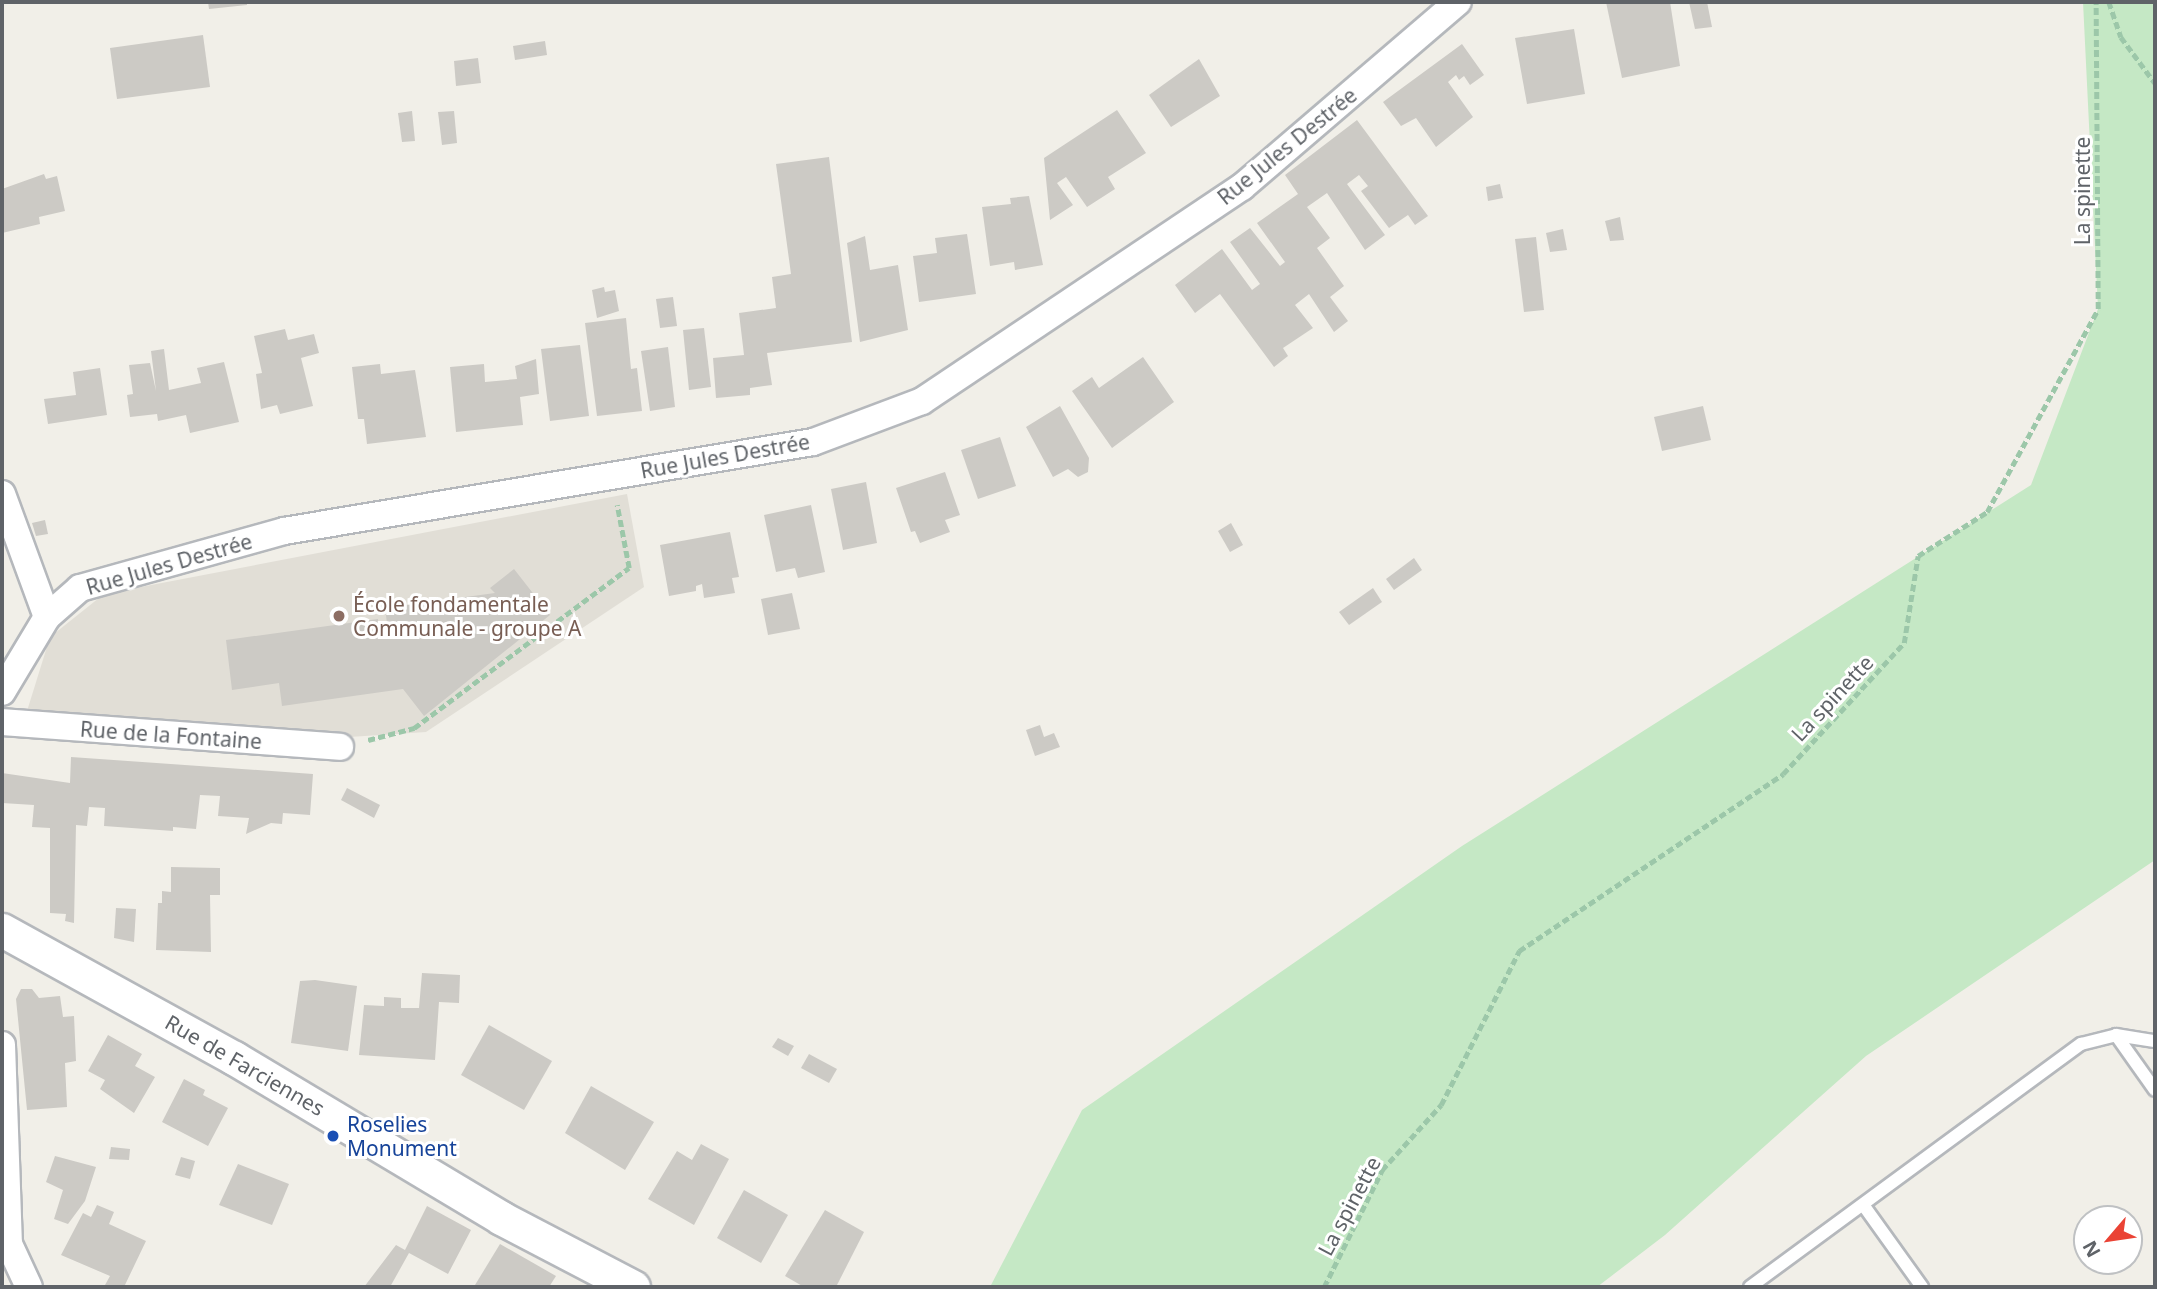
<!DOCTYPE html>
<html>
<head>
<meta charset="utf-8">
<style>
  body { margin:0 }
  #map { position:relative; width:2157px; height:1289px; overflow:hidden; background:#f1efe8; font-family:"Noto Sans",sans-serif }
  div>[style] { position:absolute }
  .education>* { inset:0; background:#e1ded6 }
  .green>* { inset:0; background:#c5e8c5 }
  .building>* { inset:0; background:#cccac5 }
  .path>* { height:4.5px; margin-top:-2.25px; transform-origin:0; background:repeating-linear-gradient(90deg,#9cc7a9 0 7px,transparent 0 10.5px) }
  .roads { filter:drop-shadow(2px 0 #b5b8bc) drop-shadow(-2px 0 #b5b8bc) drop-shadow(0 2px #b5b8bc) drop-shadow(0 -2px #b5b8bc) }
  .service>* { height:12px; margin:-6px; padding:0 6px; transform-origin:6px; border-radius:6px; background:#fff }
  .minor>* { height:26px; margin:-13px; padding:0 13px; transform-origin:13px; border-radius:13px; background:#fff }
  .tertiary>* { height:33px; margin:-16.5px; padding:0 16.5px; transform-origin:16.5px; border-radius:16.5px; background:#fff }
  .dots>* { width:19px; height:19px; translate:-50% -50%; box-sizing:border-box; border:4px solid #fff; border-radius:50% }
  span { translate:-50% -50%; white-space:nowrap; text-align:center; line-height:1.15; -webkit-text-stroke:6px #fff; paint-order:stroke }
  .street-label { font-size:21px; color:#5f6368 }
  .education-label { font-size:21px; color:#785e54 }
  .left { translate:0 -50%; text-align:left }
  .transit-label { font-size:21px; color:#164399 }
  .frame { position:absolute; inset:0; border:4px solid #5f6368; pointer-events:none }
  .north { position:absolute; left:2073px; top:1205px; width:70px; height:70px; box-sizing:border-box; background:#fff; border:2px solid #bfc1c3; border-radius:50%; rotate:241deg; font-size:19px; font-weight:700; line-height:28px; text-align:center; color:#5f6368 }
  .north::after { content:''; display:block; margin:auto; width:24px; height:32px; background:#ea4335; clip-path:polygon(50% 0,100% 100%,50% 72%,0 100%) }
</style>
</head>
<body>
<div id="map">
  <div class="education">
    <div style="clip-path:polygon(627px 494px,644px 587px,426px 732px,273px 742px,23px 724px,50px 637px,104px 594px)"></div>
  </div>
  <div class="green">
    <div style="clip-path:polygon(2083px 2px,2155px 2px,2155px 860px,1866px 1056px,1665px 1235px,1597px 1287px,990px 1287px,1082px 1110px,1462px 846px,2031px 485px,2098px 309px)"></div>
  </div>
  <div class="building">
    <div style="clip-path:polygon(208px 2px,247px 2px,247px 5px,209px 9px)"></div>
    <div style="clip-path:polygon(1606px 2px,1670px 2px,1680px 66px,1622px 78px)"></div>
    <div style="clip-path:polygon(1689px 2px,1707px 2px,1712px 27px,1695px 29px)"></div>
    <div style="clip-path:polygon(1574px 29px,1585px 94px,1527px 104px,1515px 38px)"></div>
    <div style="clip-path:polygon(203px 35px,210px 87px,117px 99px,110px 48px)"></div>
    <div style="clip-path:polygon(545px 41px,547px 55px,515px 60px,513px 46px)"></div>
    <div style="clip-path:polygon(1462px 44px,1484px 75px,1470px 85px,1464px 76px,1459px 80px,1456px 75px,1448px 82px,1473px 117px,1436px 147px,1416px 118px,1401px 126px,1383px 102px)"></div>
    <div style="clip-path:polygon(478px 58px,481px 83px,456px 86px,454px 61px)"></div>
    <div style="clip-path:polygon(1199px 59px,1220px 96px,1171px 127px,1149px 95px)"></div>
    <div style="clip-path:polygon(1117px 110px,1146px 153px,1108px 177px,1115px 189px,1087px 207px,1066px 177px,1057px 183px,1073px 205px,1050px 220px,1044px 158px)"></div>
    <div style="clip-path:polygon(412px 111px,415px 141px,402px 142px,398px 113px)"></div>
    <div style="clip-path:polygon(454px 111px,457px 143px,442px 145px,438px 112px)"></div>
    <div style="clip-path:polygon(1357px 120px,1428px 216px,1415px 225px,1408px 215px,1389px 228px,1361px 191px,1368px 186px,1359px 175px,1347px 184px,1385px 235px,1365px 250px,1327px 193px,1307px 207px,1330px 238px,1317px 248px,1344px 286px,1330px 297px,1348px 321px,1334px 332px,1309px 294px,1295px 305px,1313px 328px,1283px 348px,1288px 356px,1274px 367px,1220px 294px,1195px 313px,1175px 285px,1222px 249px,1252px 290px,1260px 284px,1230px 242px,1250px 228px,1280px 266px,1285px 262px,1257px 223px,1298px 194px,1285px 175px)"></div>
    <div style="clip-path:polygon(829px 157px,852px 342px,767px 353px,772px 385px,750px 388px,750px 395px,716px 398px,713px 358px,744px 355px,739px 313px,776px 308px,772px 277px,791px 274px,776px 164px)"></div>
    <div style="clip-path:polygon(44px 174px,46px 179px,57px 176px,65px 211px,39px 217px,40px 224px,2px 233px,2px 189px)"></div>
    <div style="clip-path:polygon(1500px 184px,1503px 198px,1488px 201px,1486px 187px)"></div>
    <div style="clip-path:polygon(1029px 196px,1043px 265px,1015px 270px,1014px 262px,990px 266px,982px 207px,1011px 204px,1010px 198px)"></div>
    <div style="clip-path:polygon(1620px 217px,1624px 240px,1610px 241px,1605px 221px)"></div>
    <div style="clip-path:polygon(1563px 229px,1567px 250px,1550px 252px,1546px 233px)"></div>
    <div style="clip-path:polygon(967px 234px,976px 294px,919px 302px,913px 256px,937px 253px,935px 238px)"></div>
    <div style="clip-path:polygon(865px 236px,870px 270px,898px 265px,908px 330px,860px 342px,847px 243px)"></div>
    <div style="clip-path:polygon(1536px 237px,1544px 310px,1524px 312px,1515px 239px)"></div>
    <div style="clip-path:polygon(604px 287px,605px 292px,615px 290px,619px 311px,597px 318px,592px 290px)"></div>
    <div style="clip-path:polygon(673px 297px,677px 326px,660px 328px,656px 299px)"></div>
    <div style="clip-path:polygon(626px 318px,631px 369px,637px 368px,642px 411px,597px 416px,585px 323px)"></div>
    <div style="clip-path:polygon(704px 328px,711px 387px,689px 390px,683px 330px)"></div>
    <div style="clip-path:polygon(285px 329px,288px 340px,314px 334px,319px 353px,301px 358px,313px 406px,280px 414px,277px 405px,261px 409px,256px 374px,262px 373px,254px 336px)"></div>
    <div style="clip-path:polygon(580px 345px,589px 416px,550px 421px,541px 349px)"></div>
    <div style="clip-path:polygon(668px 347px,675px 407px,650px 411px,641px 351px)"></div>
    <div style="clip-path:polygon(164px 349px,169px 390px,201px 383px,197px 368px,224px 362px,239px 422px,190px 433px,186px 415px,158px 421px,157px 414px,130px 417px,127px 395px,133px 394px,129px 365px,150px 363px,156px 391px,151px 351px)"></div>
    <div style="clip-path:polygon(1143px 357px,1174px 402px,1112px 448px,1072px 391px,1092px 377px,1099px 388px)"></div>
    <div style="clip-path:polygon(536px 359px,539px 394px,520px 397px,523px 425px,456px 432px,450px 367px,484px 364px,485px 382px,517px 379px,515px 366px)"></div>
    <div style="clip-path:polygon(380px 364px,381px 374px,415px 370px,426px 437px,367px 444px,364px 419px,358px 419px,352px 367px)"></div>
    <div style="clip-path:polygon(100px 368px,107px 415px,48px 424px,44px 399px,76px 395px,73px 372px)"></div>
    <div style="clip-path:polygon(1060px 406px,1089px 458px,1088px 472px,1078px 477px,1068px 469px,1053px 477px,1026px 427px)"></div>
    <div style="clip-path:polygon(1703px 406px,1711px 440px,1662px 451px,1654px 417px)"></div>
    <div style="clip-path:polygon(1000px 437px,1016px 486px,978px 499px,961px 450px)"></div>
    <div style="clip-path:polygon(945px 472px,960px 515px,945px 520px,950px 532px,920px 543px,915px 531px,911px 532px,896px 488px)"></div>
    <div style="clip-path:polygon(866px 482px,877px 543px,843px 550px,831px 489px)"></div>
    <div style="clip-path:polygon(811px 505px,825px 572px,798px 578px,795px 568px,776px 572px,764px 515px)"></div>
    <div style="clip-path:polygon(45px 520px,48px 534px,36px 536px,32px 523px)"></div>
    <div style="clip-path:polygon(1231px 523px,1243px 545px,1230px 552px,1218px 531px)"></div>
    <div style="clip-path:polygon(730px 532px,739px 577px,732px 578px,735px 593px,704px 598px,702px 584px,696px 586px,696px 591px,669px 596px,660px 545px)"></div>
    <div style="clip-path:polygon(1414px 558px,1422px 570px,1394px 590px,1386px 579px)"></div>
    <div style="clip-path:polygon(514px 569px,550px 615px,424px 716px,403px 689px,282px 706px,279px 683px,232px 690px,226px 640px,378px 619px,379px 632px,388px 631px,385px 608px,495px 593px,490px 588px)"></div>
    <div style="clip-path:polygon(1373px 588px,1382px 602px,1349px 625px,1339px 612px)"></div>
    <div style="clip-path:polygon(792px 593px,800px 629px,768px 635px,761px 599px)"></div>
    <div style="clip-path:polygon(1040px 725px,1044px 737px,1054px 733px,1060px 747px,1035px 756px,1026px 730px)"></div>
    <div style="clip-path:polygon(71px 757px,313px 774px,310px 815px,283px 813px,282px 824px,271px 823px,246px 834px,249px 818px,218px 816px,220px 796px,200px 795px,196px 829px,173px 827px,173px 831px,104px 826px,105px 808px,89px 807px,87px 826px,76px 825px,74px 923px,65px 921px,66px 914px,50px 913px,50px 828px,32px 827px,34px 805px,2px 803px,2px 773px,70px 783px)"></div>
    <div style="clip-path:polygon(347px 788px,380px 805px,374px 818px,341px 800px)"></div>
    <div style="clip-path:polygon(171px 867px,220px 868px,220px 895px,210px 895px,211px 952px,156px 950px,158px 903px,162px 903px,162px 891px,171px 892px)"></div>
    <div style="clip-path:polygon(116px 908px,136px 909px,134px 942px,114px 938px)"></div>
    <div style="clip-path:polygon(422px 973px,460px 975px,459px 1003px,439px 1002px,435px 1060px,359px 1055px,364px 1005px,384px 1006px,384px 997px,401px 998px,401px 1008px,419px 1008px)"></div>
    <div style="clip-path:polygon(315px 980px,357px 986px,348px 1051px,291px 1043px,300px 981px)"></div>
    <div style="clip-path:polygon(21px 989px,32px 989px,39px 998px,60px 996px,63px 1017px,74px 1016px,76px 1061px,65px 1063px,67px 1107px,27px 1110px,16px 999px)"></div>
    <div style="clip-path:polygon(489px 1025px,552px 1061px,524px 1110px,461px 1075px)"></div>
    <div style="clip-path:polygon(108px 1035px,142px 1054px,135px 1066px,155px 1077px,134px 1113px,100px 1089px,105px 1080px,88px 1071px)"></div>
    <div style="clip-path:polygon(778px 1038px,794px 1046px,788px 1056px,772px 1047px)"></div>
    <div style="clip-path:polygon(809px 1054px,837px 1069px,829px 1083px,801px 1068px)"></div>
    <div style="clip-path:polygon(184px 1079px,205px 1090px,203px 1095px,228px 1108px,208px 1146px,162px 1122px)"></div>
    <div style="clip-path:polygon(591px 1086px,654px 1122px,625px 1170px,565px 1133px)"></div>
    <div style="clip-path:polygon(701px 1144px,729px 1159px,694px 1225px,648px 1199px,677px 1151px,692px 1160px)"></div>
    <div style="clip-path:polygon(111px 1147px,130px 1149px,129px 1160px,109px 1159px)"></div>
    <div style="clip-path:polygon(55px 1156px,96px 1167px,85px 1201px,68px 1224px,54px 1219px,63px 1190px,46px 1182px)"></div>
    <div style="clip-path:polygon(181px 1157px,195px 1161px,190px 1179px,175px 1175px)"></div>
    <div style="clip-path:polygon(238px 1164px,289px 1184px,272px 1225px,219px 1205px)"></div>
    <div style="clip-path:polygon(744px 1190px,788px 1215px,761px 1263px,717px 1238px)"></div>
    <div style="clip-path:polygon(97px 1205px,114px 1212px,109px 1224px,146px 1241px,124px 1287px,105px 1285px,110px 1276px,61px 1255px,83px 1213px,91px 1217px)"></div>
    <div style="clip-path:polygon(427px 1206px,471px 1230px,448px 1274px,409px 1253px,390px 1287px,364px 1287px,396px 1245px,405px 1250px)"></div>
    <div style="clip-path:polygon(825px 1210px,864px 1232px,836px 1287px,804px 1287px,785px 1276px)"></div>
    <div style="clip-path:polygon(500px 1244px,556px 1276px,549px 1287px,475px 1285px)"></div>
  </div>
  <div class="path">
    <div style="left:2109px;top:2px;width:37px;rotate:71deg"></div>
    <div style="left:2121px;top:37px;width:57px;rotate:53.5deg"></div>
    <div style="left:368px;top:740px;width:48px;rotate:-14.6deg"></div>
    <div style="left:414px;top:728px;width:268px;rotate:-36.7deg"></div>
    <div style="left:629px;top:568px;width:64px;rotate:-100.8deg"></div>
    <div style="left:1324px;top:1287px;width:131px;rotate:-63.6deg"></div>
    <div style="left:1382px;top:1170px;width:88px;rotate:-47.8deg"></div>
    <div style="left:1441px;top:1105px;width:173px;rotate:-63.1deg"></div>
    <div style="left:1519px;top:951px;width:318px;rotate:-33.8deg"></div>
    <div style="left:1783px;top:774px;width:178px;rotate:-47.3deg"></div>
    <div style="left:1904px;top:643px;width:88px;rotate:-80.9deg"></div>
    <div style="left:1918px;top:556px;width:82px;rotate:-32.5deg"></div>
    <div style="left:1987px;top:512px;width:231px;rotate:-61.3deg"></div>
    <div style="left:2098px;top:309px;width:307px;rotate:-90.4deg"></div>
  </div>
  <div class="roads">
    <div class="service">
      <div style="left:2116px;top:1035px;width:67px;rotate:54.7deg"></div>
      <div style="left:1864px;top:1206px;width:100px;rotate:54.4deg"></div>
      <div style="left:1750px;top:1287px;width:411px;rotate:-36.3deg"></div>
      <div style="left:2081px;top:1044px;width:36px;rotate:-14deg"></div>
      <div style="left:2116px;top:1035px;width:39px;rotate:9deg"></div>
    </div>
    <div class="minor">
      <div style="left:2px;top:494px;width:131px;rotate:69.9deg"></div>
      <div style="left:2px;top:692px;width:87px;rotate:-59deg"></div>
      <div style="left:47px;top:617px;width:44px;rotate:-41.3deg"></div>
      <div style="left:80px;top:588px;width:212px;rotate:-15.6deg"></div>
      <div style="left:284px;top:531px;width:536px;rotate:-9.55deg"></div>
      <div style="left:813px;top:442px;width:116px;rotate:-20.6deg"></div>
      <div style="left:922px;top:401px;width:385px;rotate:-33.8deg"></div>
      <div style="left:1242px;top:187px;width:284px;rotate:-40.6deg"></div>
      <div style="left:2px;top:722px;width:339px;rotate:4.2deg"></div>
      <div style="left:2px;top:1045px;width:199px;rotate:88deg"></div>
      <div style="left:9px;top:1244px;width:47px;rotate:65.1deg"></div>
    </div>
    <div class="tertiary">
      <div style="left:2px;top:930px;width:265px;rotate:28.9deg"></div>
      <div style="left:234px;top:1058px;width:311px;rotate:30.9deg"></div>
      <div style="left:501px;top:1218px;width:149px;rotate:27.6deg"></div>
    </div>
  </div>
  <div class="dots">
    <div style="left:339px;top:616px;background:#8d6e63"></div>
    <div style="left:333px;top:1136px;background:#1a4fb4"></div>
  </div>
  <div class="street-label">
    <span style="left:1287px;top:146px;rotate:-39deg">Rue Jules Destrée</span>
    <span style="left:2082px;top:191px;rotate:-90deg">La spinette</span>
    <span style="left:725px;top:456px;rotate:-10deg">Rue Jules Destrée</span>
    <span style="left:169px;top:564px;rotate:-16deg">Rue Jules Destrée</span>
    <span style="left:1832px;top:698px;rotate:-47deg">La spinette</span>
    <span style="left:171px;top:735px;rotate:4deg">Rue de la Fontaine</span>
    <span style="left:245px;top:1065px;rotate:30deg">Rue de Farciennes</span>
    <span style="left:1349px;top:1206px;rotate:-62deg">La spinette</span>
  </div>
  <div class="education-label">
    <span class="left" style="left:353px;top:616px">École fondamentale<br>Communale - groupe A</span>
  </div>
  <div class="transit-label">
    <span class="left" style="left:347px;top:1136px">Roselies<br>Monument</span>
  </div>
  <div class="frame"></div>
  <div class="north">N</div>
</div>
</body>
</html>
